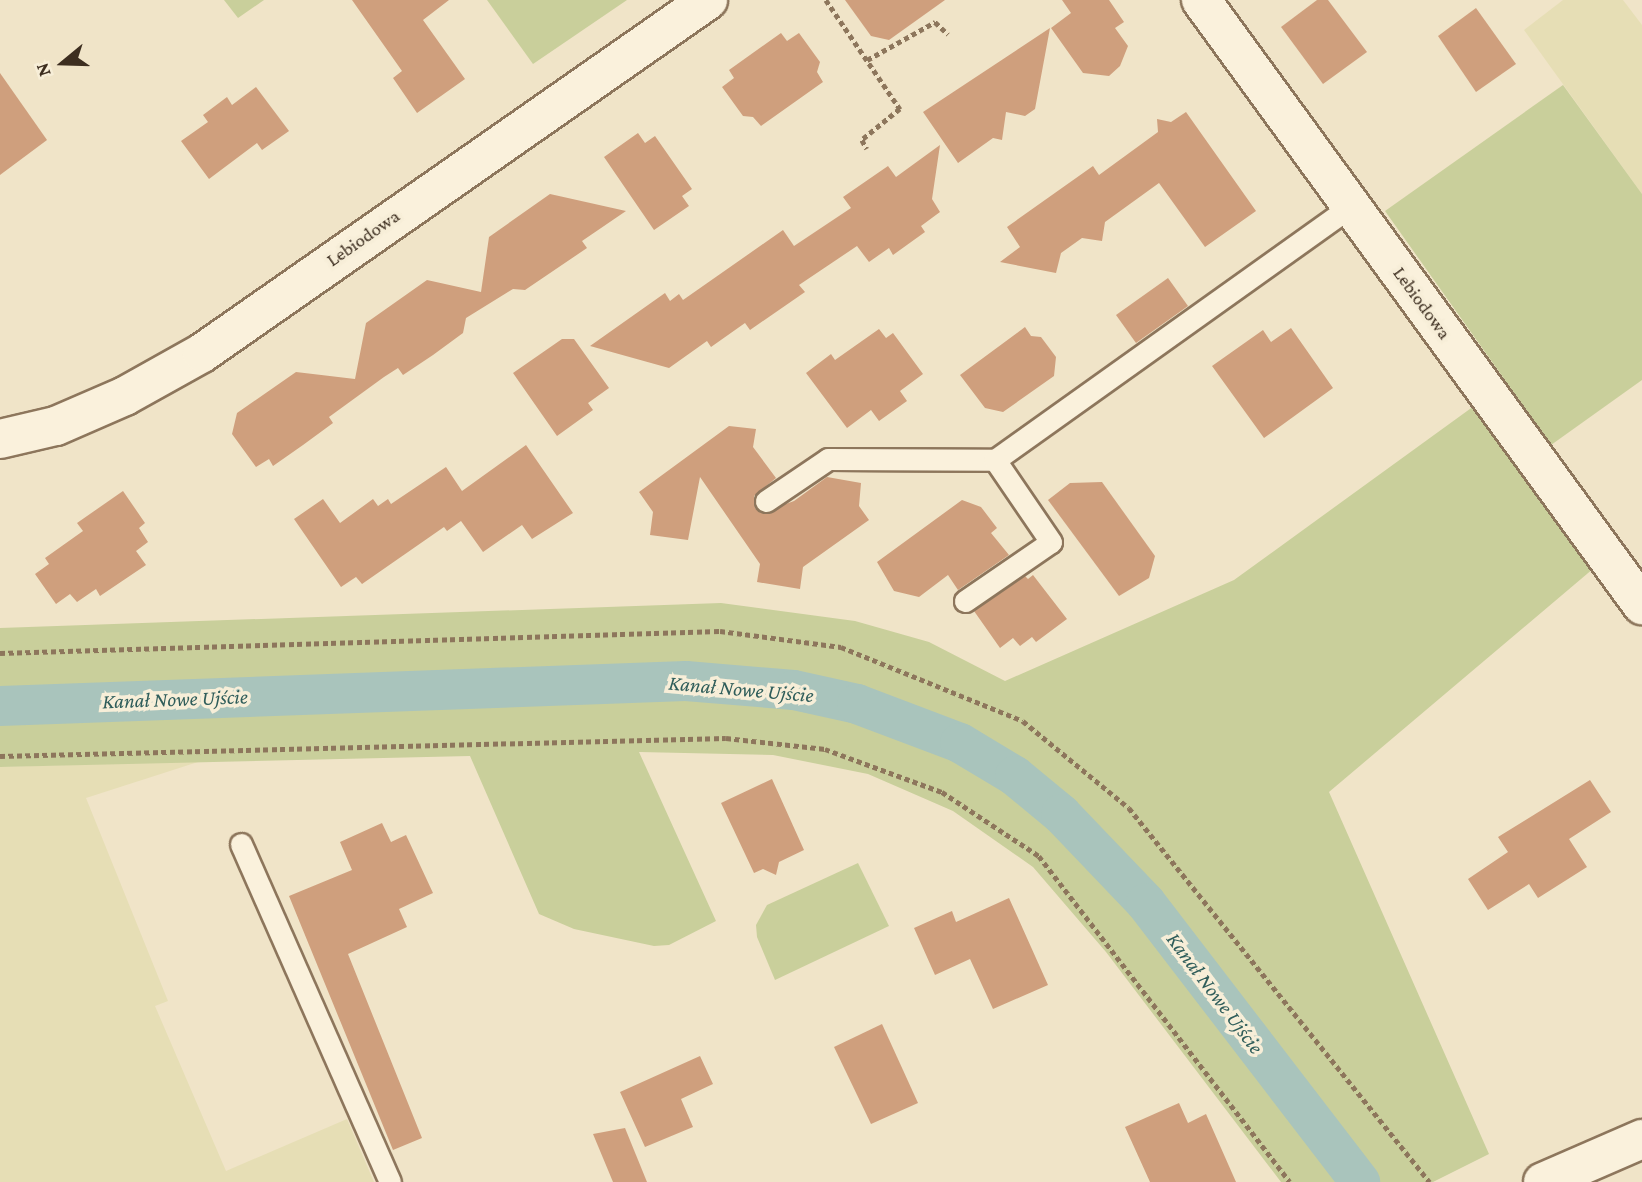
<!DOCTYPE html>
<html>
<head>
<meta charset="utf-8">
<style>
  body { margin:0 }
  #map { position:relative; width:1642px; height:1182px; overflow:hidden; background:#f0e4c8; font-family:"Crimson Pro",serif }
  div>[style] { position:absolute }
  .farmland>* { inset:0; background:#e6deb5 }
  .green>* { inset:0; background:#c9cf9b }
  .canal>* { height:40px; margin:-20px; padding:0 20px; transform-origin:20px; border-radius:20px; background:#a9c4bc }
  .building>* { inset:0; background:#cf9f7d }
  .path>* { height:4.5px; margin-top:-2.25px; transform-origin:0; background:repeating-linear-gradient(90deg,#8d765c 0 5px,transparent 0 8.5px) }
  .roads { filter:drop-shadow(2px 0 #8d765c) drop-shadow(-2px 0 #8d765c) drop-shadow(0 2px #8d765c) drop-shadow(0 -2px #8d765c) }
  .lane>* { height:21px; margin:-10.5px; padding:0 10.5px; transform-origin:10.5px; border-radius:10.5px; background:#faf1dc }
  .street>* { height:38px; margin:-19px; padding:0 19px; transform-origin:19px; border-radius:19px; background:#faf1dc }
  .secondary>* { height:38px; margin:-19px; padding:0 19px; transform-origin:19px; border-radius:19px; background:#faf1dc }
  span { translate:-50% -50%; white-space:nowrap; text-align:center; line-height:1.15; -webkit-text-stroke:7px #f7eed8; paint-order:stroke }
  .street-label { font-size:19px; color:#3d2e20 }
  .water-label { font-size:21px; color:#2f5d5a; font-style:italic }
  .north { position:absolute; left:28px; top:28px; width:70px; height:70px; -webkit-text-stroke:5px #f7eed8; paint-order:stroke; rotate:251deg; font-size:19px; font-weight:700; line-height:28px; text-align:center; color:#3d2e20 }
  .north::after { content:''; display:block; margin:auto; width:24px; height:32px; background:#3d2e20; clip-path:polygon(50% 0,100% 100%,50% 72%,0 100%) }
</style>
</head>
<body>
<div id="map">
  <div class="farmland">
    <div style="clip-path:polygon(1563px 0,1623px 0,1642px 25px,1642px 194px,1524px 30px)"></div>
    <div style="clip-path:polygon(201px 761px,86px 798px,168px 1001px,155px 1006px,226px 1171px,347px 1119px,374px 1182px,0 1182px,0 767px)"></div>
  </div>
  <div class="green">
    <div style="clip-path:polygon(224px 0,264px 0,238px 18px)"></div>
    <div style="clip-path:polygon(487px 0,627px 0,533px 64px)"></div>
    <div style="clip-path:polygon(1563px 85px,1642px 194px,1642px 380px,1551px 445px,1385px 211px)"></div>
    <div style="clip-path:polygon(1474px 406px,1594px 568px,1329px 792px,1489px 1154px,1433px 1182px,1281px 1182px,1106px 952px,1033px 867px,953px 811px,868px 774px,773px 755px,639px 752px,716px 921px,669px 945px,654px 946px,574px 929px,539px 914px,470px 756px,0 767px,0 628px,721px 603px,855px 621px,929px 642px,1005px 681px,1234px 580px)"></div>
    <div style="clip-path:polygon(858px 863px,889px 926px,775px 980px,757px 937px,756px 925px,767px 905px)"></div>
  </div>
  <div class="canal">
    <div style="left:0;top:706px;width:686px;rotate:-2.09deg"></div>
    <div style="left:686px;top:681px;width:108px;rotate:4.8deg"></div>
    <div style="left:794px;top:690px;width:65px;rotate:12.5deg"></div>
    <div style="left:857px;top:704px;width:110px;rotate:20.7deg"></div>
    <div style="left:960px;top:743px;width:64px;rotate:31deg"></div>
    <div style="left:1015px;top:776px;width:60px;rotate:39.6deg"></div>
    <div style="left:1061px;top:814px;width:123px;rotate:46.3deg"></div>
    <div style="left:1146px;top:903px;width:352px;rotate:52.5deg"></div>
  </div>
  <div class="building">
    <div style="clip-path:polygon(352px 0,449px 0,423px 20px,465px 79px,417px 113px,393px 78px,402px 71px)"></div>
    <div style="clip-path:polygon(845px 0,945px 0,889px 40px,871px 36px)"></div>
    <div style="clip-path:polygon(1062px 0,1109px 0,1124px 22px,1115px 28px,1128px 46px,1120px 66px,1109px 76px,1083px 73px,1051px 28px,1071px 13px)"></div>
    <div style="clip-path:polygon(1317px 0,1328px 0,1367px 52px,1323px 84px,1281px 27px)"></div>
    <div style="clip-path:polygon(1476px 8px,1516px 64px,1476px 92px,1438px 36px)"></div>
    <div style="clip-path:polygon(1050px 28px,1035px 109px,1025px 116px,1006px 112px,1002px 140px,993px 138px,958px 163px,923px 112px)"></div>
    <div style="clip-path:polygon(781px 33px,787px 41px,799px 33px,820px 62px,817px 72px,823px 82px,761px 126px,753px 117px,743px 116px,722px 87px,734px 78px,729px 70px)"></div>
    <div style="clip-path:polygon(0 73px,47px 140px,0 175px)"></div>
    <div style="clip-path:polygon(256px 87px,289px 131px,262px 150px,257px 143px,209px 179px,181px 141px,208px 122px,203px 115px,227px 97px,232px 105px)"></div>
    <div style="clip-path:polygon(1186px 112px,1256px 211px,1205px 247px,1159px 183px,1105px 222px,1102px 241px,1082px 238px,1061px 253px,1056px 273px,1000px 262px,1020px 247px,1007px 227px,1093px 166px,1099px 175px,1158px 132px,1157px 119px,1171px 122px)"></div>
    <div style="clip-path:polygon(638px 133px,645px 143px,655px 136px,692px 189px,682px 196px,689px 206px,654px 230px,604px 157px)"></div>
    <div style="clip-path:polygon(940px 145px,932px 199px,940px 212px,921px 226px,925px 232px,893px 255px,889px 248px,869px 262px,857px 246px,799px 285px,805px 292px,750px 330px,745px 323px,711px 347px,707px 341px,669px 368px,590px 346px,665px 293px,670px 301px,679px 294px,683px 300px,783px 230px,794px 246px,851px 208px,843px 197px,888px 166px,896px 177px)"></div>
    <div style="clip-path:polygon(550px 194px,626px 211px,582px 241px,587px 248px,525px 290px,513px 289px,466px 318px,463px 333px,433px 355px,403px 375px,398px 368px,384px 377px,329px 417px,333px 423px,303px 445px,273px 466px,269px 459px,256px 467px,232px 434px,237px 413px,296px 372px,355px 379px,366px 323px,427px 280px,481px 292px,489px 237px)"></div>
    <div style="clip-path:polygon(1168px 278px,1188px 306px,1136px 343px,1116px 315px)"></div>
    <div style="clip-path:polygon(1025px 327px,1031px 336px,1041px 337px,1056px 357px,1054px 376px,1003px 412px,985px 408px,960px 375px)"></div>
    <div style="clip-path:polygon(1291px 328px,1333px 388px,1264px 438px,1212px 366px,1263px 330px,1271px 342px)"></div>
    <div style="clip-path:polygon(879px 329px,886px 338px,893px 333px,923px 374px,900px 391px,907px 401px,879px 421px,871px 410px,847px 428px,806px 373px,831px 354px,835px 360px)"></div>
    <div style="clip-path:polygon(562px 339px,574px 339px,609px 388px,588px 403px,593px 410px,557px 436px,513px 373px)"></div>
    <div style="clip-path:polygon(729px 426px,756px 429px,753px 447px,776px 478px,754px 496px,755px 508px,761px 513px,794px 501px,827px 477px,861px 483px,859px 506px,869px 520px,803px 567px,800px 589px,757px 582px,760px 564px,700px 477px,688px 540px,650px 535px,653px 512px,639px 492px)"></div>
    <div style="clip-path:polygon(526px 445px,573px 513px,532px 539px,522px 525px,483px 552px,461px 521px,447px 531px,444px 527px,362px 584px,356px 577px,341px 587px,294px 519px,323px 499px,340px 523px,373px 499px,378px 506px,388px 499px,391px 504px,446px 467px,462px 491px)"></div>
    <div style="clip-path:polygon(1102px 482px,1155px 556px,1149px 578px,1119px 596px,1048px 500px,1070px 483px)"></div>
    <div style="clip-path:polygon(123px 491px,145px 523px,139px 528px,148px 542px,136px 551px,146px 565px,100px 596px,96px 589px,77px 602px,70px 594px,56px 604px,35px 574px,49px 564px,45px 558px,83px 531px,77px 523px)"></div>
    <div style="clip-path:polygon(962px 500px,981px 507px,997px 528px,991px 533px,1009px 555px,958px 590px,948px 575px,919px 597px,894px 591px,877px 562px)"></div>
    <div style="clip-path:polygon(1033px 575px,1067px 619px,1036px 642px,1032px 637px,1020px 646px,1013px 638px,1000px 648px,974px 611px,1025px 576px,1028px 579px)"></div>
    <div style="clip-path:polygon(772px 779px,804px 850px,779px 862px,776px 875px,763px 869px,754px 873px,721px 803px)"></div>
    <div style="clip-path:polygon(1590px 780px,1611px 812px,1569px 839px,1587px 867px,1538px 898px,1529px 884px,1488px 910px,1468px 879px,1508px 852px,1498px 837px)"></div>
    <div style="clip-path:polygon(382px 823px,391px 842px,406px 835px,433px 893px,399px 909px,407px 927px,348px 954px,422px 1138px,393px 1150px,289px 896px,352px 870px,340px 842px)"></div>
    <div style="clip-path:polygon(1009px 898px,1048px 985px,993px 1009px,970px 959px,935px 975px,914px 928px,952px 911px,956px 922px)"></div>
    <div style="clip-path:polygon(882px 1024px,918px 1103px,871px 1124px,834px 1047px)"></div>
    <div style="clip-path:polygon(700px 1056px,713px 1084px,681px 1099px,693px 1127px,645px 1147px,620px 1092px)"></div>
    <div style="clip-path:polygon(1179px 1103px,1188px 1123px,1206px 1114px,1236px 1182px,1150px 1182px,1125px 1127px)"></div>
    <div style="clip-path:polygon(625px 1128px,647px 1182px,613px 1182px,593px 1134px)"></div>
  </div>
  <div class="path">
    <div style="left:826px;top:0;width:132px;rotate:55.8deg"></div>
    <div style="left:900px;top:109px;width:49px;rotate:140.8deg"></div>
    <div style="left:862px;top:140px;width:10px;rotate:61deg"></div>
    <div style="left:867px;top:60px;width:78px;rotate:-29.2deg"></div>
    <div style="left:935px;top:22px;width:18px;rotate:43deg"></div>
    <div style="left:0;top:653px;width:720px;rotate:-1.75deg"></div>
    <div style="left:720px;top:631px;width:122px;rotate:7.5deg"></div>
    <div style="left:841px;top:647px;width:196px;rotate:22.1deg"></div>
    <div style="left:1023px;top:721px;width:137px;rotate:39.4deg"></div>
    <div style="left:1129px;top:808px;width:480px;rotate:51.2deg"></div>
    <div style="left:0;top:756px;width:726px;rotate:-1.42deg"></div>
    <div style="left:726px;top:738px;width:100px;rotate:6.3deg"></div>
    <div style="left:825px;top:749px;width:125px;rotate:20.2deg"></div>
    <div style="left:942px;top:792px;width:116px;rotate:33.4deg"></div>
    <div style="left:1039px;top:856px;width:411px;rotate:52.4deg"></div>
  </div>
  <div class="roads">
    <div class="lane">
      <div style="left:766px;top:501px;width:75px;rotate:-34.1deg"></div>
      <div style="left:828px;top:459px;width:167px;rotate:0.3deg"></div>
      <div style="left:995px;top:460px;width:437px;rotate:-35.5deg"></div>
      <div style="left:965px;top:601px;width:104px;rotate:-34.5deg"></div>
      <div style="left:1051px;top:542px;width:99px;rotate:-124.3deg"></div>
      <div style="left:241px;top:844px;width:369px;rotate:66.2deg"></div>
    </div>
    <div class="street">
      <div style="left:1201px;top:0;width:749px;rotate:53.91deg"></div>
      <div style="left:0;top:439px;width:57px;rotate:-13.1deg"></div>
      <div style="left:56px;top:426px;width:75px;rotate:-23.5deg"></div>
      <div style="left:125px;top:396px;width:88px;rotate:-29.2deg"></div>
      <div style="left:202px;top:353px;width:617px;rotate:-34.9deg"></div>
    </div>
    <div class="secondary">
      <div style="left:1543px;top:1182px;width:108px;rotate:-23.5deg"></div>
    </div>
  </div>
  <div class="street-label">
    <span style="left:363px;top:238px;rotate:-35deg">Lebiodowa</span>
    <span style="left:1422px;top:303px;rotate:54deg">Lebiodowa</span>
  </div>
  <div class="water-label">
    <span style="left:741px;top:689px;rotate:5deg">Kanał Nowe Ujście</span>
    <span style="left:175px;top:699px;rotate:-2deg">Kanał Nowe Ujście</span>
    <span style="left:1215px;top:993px;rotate:53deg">Kanał Nowe Ujście</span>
  </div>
  <div class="north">N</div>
</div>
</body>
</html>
